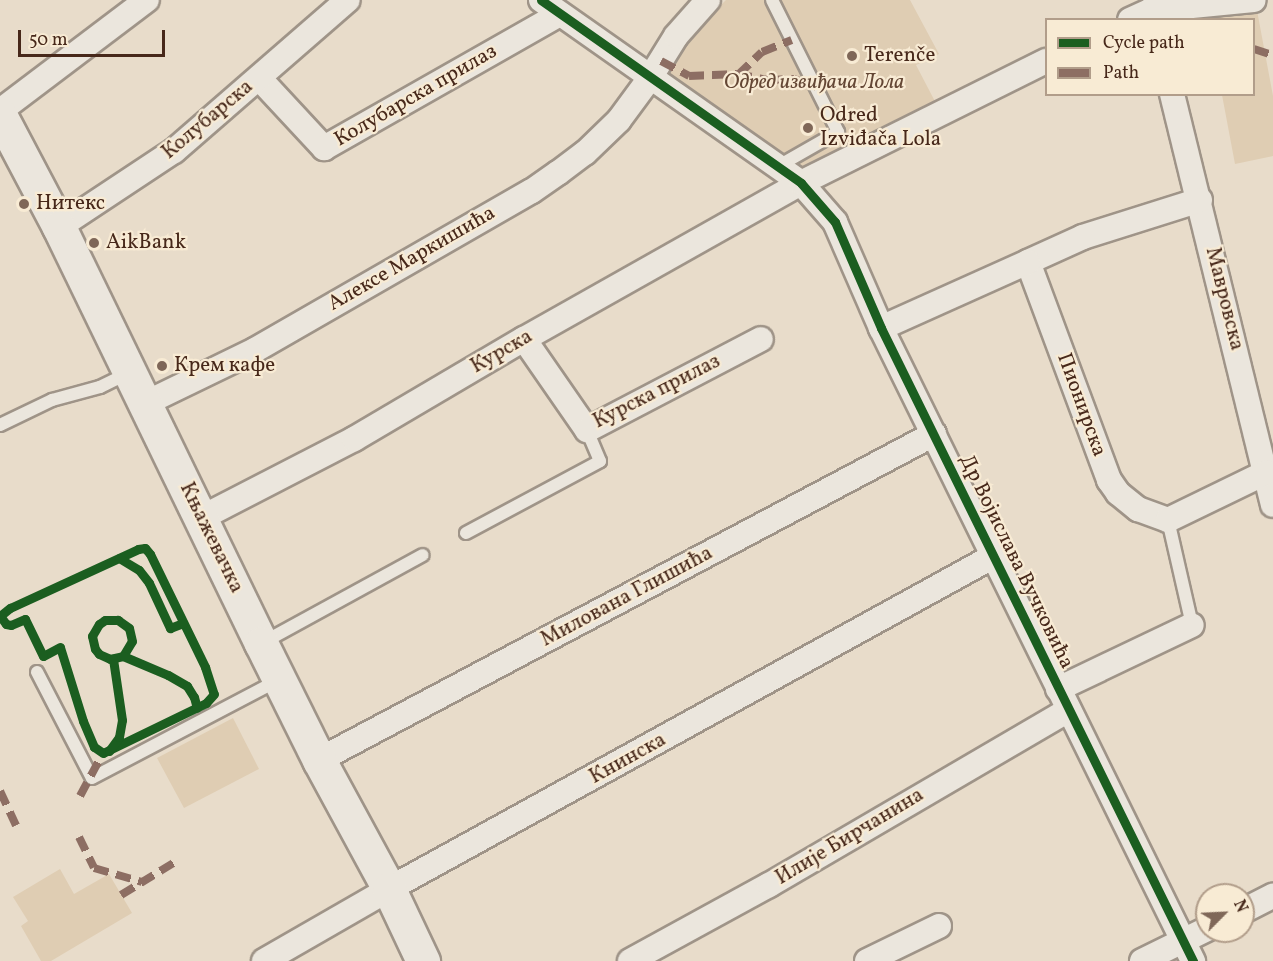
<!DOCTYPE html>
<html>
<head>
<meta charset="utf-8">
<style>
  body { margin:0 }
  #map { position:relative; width:1273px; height:961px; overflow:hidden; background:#e8dcca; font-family:Vollkorn,serif }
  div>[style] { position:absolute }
  .green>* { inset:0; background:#dfcdb3 }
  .roads { filter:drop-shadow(2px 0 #9f9488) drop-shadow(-2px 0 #9f9488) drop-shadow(0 2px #9f9488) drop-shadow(0 -2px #9f9488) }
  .service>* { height:12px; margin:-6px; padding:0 6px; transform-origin:6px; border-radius:6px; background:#ebe6dd }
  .minor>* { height:24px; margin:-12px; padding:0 12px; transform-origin:12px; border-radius:12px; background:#ebe6dd }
  .secondary>* { height:33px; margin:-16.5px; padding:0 16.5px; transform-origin:16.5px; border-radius:16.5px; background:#ebe6dd }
  .quiet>* { height:8px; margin-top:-4px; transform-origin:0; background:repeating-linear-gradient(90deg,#8d6e63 0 15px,transparent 0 23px) }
  .cycleway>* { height:9px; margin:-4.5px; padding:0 4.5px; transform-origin:4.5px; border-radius:4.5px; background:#1b5e20 }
  .dots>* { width:16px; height:16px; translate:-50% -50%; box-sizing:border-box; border:3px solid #f8ebd4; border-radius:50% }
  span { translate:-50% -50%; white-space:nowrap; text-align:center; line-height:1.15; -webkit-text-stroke:4.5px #f8ebd4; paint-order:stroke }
  .poi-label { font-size:21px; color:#47281a }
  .left { translate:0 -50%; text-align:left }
  .park-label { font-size:21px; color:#644735; font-style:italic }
  .street-label { font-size:21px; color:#47281a }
  .legend { position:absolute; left:1045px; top:18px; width:210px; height:78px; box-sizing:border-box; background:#f8ebd4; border:2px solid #b19d8a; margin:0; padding:8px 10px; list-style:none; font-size:18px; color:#47281a }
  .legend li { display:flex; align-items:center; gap:12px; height:30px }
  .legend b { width:30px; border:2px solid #b19d8a }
  .north { position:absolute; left:1195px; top:883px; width:60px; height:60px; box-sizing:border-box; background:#f8ebd4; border:2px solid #b19d8a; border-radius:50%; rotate:66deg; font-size:16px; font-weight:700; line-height:24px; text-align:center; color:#47281a }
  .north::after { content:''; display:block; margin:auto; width:21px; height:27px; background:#7f6758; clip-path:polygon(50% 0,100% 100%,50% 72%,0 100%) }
  .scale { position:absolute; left:18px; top:30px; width:147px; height:27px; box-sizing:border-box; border:3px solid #47281a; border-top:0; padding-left:8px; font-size:18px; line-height:21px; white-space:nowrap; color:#47281a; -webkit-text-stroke:4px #f8ebd4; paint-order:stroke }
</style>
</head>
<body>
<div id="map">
  <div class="green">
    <div style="clip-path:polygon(726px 0,910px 0,939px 54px,916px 65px,940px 111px,806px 180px,663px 76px,685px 41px)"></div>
    <div style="clip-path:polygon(1256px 5px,1273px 96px,1273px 156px,1235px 164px,1222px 95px,1254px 94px,1254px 20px,1209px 19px,1207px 9px)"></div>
    <div style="clip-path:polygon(233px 718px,259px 769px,184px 808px,157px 758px)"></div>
    <div style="clip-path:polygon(60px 869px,74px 894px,109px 874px,132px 913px,51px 961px,41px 961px,21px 926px,28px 921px,13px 897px)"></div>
  </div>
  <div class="roads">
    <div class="service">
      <div style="left:772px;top:0;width:148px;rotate:63.4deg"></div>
      <div style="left:838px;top:132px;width:70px;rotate:150.2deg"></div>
      <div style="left:0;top:425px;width:58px;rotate:-25.7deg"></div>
      <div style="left:52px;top:400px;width:50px;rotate:-15.2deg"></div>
      <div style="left:100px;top:387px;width:32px;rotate:-26deg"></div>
      <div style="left:1168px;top:520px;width:108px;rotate:77.1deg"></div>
      <div style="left:466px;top:533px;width:152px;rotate:-28.2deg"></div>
      <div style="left:600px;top:461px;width:34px;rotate:-113deg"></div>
      <div style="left:262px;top:643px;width:183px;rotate:-28.7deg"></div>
      <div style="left:37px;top:672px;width:119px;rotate:62.6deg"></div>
      <div style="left:92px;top:778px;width:211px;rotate:-27.7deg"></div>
    </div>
    <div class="minor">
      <div style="left:541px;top:0;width:318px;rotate:35.1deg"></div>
      <div style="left:801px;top:183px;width:52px;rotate:48.9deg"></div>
      <div style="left:835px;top:222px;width:116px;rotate:66.5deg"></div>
      <div style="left:881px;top:328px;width:706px;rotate:63.76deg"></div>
      <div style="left:1130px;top:20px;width:23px;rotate:-25deg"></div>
      <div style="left:1151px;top:10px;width:103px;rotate:-5.5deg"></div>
      <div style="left:259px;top:78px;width:96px;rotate:47.1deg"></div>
      <div style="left:324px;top:148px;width:271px;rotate:-29.6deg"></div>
      <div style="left:1172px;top:94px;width:423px;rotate:76.2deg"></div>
      <div style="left:0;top:111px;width:184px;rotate:-37.1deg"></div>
      <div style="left:1200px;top:200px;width:123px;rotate:162.5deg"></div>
      <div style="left:1083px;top:237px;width:60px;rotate:155.6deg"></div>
      <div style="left:1028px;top:262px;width:233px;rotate:69.6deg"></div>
      <div style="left:1109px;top:480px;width:16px;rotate:55deg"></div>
      <div style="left:1118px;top:493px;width:26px;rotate:39deg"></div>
      <div style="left:1138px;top:509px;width:32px;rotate:20deg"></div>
      <div style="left:1168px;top:520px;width:108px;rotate:-25.9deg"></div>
      <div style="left:59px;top:227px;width:138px;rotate:-33.5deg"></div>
      <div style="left:174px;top:151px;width:230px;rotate:-41deg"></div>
      <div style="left:881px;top:328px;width:161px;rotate:-24.2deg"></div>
      <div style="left:524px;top:339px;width:111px;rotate:55.3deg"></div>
      <div style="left:587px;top:430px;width:196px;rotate:-27.6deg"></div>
      <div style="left:146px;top:403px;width:121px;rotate:-25.9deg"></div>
      <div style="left:255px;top:350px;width:319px;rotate:-29.9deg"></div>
      <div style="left:532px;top:191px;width:32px;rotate:-35deg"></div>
      <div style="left:558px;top:173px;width:34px;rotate:-37deg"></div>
      <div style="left:585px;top:153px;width:47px;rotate:-44.1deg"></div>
      <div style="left:619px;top:120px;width:52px;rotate:-53.6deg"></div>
      <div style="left:650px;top:78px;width:49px;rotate:-58.2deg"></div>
      <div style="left:676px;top:36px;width:48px;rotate:-48.4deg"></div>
      <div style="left:201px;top:518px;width:172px;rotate:-27.3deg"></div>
      <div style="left:354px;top:439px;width:197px;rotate:-30.5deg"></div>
      <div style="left:524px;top:339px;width:318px;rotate:-29.4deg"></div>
      <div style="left:801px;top:183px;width:274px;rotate:-26.5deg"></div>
      <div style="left:1058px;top:689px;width:148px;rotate:-25.5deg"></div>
      <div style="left:319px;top:760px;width:696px;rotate:-27.93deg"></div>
      <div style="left:1243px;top:911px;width:34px;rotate:-27deg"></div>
      <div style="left:264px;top:961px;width:144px;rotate:-29.9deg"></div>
      <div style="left:389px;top:889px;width:688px;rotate:-28.84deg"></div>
      <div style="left:630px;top:961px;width:158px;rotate:-28.7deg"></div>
      <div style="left:769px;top:885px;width:347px;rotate:-30.3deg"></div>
      <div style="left:867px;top:961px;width:80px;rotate:-25.9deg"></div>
      <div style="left:1142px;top:961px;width:72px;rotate:-26.2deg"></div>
    </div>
    <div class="secondary">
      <div style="left:0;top:115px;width:127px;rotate:62.2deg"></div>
      <div style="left:59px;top:227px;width:462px;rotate:64.1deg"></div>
      <div style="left:261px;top:643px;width:131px;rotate:63.6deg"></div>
      <div style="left:319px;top:760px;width:147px;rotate:61.5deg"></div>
      <div style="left:389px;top:889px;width:80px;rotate:64.7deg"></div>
    </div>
  </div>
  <div class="quiet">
    <div style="left:1254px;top:49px;width:20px;rotate:18deg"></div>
    <div style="left:661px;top:61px;width:32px;rotate:28deg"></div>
    <div style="left:689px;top:76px;width:48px;rotate:-2.4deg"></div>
    <div style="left:737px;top:74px;width:32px;rotate:11deg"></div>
    <div style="left:768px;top:80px;width:26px;rotate:-2deg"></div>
    <div style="left:794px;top:79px;width:23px;rotate:20deg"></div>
    <div style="left:738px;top:75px;width:33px;rotate:-44deg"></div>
    <div style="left:762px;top:52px;width:32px;rotate:-22deg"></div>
    <div style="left:0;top:791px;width:38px;rotate:65deg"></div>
    <div style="left:80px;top:796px;width:49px;rotate:-61.9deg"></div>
    <div style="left:79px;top:837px;width:34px;rotate:64deg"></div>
    <div style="left:94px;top:868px;width:50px;rotate:16.3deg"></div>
    <div style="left:121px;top:895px;width:63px;rotate:-31.4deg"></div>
  </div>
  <div class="cycleway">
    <div style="left:541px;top:0;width:318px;rotate:35.1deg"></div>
    <div style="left:801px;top:183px;width:52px;rotate:48.9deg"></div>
    <div style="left:835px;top:222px;width:116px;rotate:66.5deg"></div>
    <div style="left:881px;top:328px;width:706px;rotate:63.76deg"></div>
    <div style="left:145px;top:548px;width:8px;rotate:50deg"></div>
    <div style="left:150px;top:554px;width:126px;rotate:64deg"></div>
    <div style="left:205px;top:667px;width:28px;rotate:72deg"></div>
    <div style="left:214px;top:694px;width:12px;rotate:132deg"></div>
    <div style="left:206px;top:703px;width:114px;rotate:154.1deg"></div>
    <div style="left:103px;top:753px;width:11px;rotate:-146deg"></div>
    <div style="left:94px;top:747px;width:28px;rotate:-113deg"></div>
    <div style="left:83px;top:721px;width:77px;rotate:-107.3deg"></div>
    <div style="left:60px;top:647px;width:19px;rotate:152deg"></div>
    <div style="left:43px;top:656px;width:41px;rotate:-115.9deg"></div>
    <div style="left:25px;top:619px;width:15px;rotate:157deg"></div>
    <div style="left:11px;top:625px;width:5px;rotate:-169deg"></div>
    <div style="left:6px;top:624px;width:10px;rotate:-127deg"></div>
    <div style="left:0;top:616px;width:13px;rotate:-39deg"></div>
    <div style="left:10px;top:608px;width:141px;rotate:-24.7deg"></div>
    <div style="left:138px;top:549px;width:7px;rotate:-8deg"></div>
    <div style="left:119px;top:558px;width:23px;rotate:31deg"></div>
    <div style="left:139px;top:570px;width:16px;rotate:52deg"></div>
    <div style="left:149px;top:583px;width:50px;rotate:65deg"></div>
    <div style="left:170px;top:628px;width:14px;rotate:-21deg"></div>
    <div style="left:123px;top:656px;width:17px;rotate:-59deg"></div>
    <div style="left:132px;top:641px;width:13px;rotate:-103deg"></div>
    <div style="left:129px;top:628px;width:14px;rotate:-144deg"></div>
    <div style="left:118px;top:620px;width:13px;rotate:180deg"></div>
    <div style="left:105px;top:620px;width:7px;rotate:146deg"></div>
    <div style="left:99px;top:624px;width:14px;rotate:120deg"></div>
    <div style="left:92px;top:636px;width:13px;rotate:77deg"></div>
    <div style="left:95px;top:649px;width:6px;rotate:51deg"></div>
    <div style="left:99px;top:654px;width:12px;rotate:24deg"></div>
    <div style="left:110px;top:659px;width:13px;rotate:-13deg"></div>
    <div style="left:123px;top:656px;width:49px;rotate:22.9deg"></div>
    <div style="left:168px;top:675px;width:22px;rotate:30deg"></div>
    <div style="left:187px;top:686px;width:13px;rotate:58deg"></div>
    <div style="left:194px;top:697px;width:11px;rotate:75deg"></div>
    <div style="left:109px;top:751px;width:17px;rotate:-54deg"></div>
    <div style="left:119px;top:737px;width:17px;rotate:-80deg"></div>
    <div style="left:122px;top:720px;width:62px;rotate:-98.4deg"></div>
  </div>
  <div class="dots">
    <div style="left:852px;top:56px;background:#7f6758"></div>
    <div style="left:808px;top:128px;background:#7f6758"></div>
    <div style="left:24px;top:204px;background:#7f6758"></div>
    <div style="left:94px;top:243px;background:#7f6758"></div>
    <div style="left:162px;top:366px;background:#7f6758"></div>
  </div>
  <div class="poi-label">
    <span class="left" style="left:864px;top:56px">Terenče</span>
    <span class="left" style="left:820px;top:128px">Odred<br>Izviđača Lola</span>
    <span class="left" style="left:36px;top:204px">Нитекс</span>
    <span class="left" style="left:106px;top:243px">AikBank</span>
    <span class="left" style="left:174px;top:366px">Крем кафе</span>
  </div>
  <div class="park-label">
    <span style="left:814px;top:83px">Одред извиђача Лола</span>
  </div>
  <div class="street-label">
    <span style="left:416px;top:96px;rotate:-30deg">Колубарска прилаз</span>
    <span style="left:208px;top:120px;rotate:-40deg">Колубарска</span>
    <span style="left:412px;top:259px;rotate:-30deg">Алексе Маркишића</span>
    <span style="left:1224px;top:299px;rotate:76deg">Мавровска</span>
    <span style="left:502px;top:352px;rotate:-30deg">Курска</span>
    <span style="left:657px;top:392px;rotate:-27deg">Курска прилаз</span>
    <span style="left:1081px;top:405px;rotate:70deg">Пионирска</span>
    <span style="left:211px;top:538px;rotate:64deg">Књажевачка</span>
    <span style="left:1016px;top:562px;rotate:64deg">Др Војислава Вучковића</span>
    <span style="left:627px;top:597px;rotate:-28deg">Милована Глишића</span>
    <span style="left:628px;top:759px;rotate:-29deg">Книнска</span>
    <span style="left:850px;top:837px;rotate:-31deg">Илије Бирчанина</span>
  </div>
  <ul class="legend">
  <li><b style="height:8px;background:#1b5e20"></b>Cycle path</li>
  <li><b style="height:8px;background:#8d6e63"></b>Path</li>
  </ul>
  <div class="north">N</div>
  <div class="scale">50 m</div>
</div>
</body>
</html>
